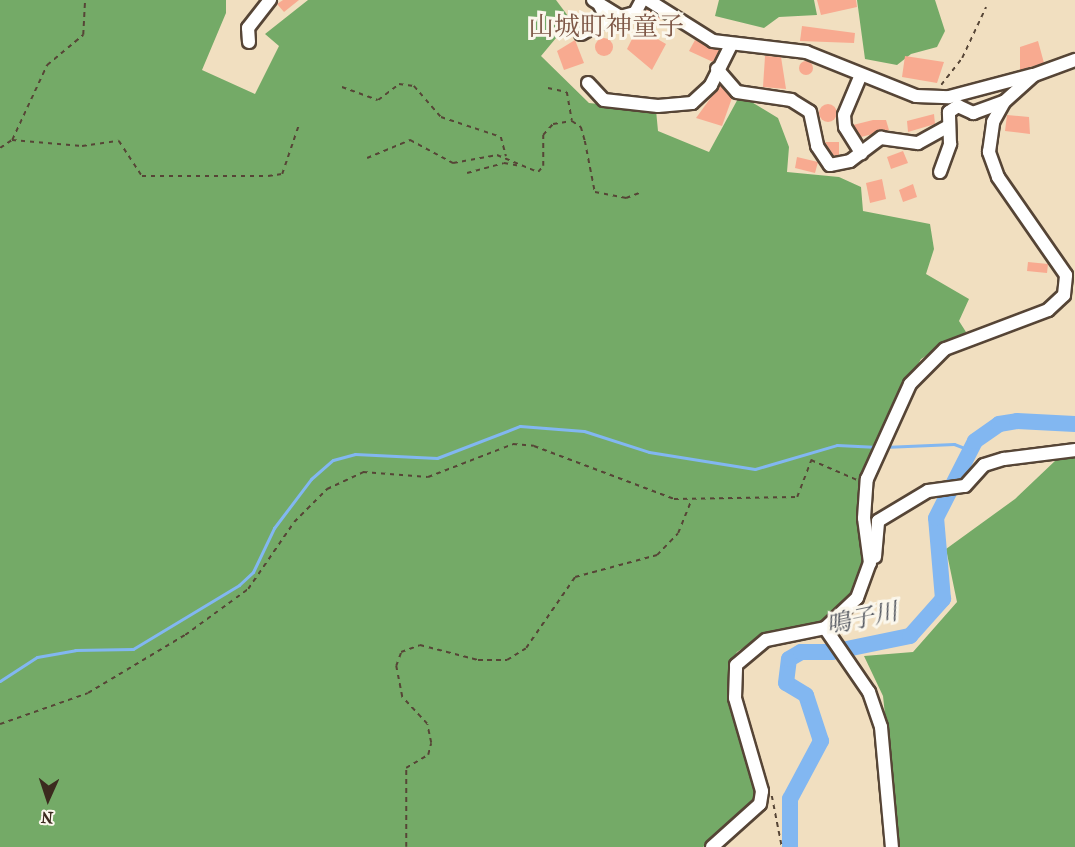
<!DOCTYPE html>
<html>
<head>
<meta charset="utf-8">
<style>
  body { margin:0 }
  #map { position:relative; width:1075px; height:847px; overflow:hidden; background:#f1dfc0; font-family:"IM FELL French Canon","Noto Serif JP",serif }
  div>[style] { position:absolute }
  .forest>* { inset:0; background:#74aa67 }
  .stream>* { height:3px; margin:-1.5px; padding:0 1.5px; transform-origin:1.5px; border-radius:1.5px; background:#82b7f1 }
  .river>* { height:16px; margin:-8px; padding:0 8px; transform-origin:8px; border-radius:8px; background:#82b7f1 }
  .building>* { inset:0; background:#f8aa90 }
  .round { border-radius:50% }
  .path>* { height:1.5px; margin-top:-0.75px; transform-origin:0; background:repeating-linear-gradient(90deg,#564536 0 4.5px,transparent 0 9px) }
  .roads { filter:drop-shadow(2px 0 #564536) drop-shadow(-2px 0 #564536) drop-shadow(0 2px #564536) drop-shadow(0 -2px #564536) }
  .minor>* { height:12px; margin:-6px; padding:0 6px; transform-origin:6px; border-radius:6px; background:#fff }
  span { translate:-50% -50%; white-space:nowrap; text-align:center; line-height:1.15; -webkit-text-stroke:6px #fbf7ec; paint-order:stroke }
  .water-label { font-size:24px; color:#50545d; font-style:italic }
  .quarter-label { font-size:26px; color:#7d5746 }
  .north { position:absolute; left:18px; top:769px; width:60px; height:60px; -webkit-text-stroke:4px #fbf7ec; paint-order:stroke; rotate:183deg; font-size:16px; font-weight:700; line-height:24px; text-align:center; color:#3b2a1e }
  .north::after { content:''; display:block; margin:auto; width:21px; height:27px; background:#3b2a1e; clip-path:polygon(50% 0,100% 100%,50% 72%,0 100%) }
</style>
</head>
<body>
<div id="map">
  <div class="forest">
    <div style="clip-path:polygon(0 0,226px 0,226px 13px,202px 70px,255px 94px,279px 46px,265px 34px,308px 0,556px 0,571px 20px,541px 56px,589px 103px,656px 110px,658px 131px,709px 152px,740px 95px,778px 118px,789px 147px,787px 172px,839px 177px,861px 187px,863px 211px,930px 224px,934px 249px,926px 274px,969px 299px,959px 321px,966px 332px,921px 359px,883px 425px,861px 478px,858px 519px,864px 563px,852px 595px,823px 623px,764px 634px,737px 652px,730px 663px,730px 699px,756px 791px,755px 802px,730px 828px,703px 847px,0 847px)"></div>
    <div style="clip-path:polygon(719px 0,814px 0,817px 15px,779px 17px,764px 28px,715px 16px)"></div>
    <div style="clip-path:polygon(857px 0,935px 0,945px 31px,937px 47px,911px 54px,897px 65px,865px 59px)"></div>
    <div style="clip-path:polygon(1075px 456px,1075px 847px,899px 847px,883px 696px,864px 656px,913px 652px,957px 602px,946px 549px,1015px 499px,1056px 460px)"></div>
  </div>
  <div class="stream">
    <div style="left:884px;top:447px;width:70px;rotate:-2.5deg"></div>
    <div style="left:954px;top:444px;width:17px;rotate:21deg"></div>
    <div style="left:0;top:681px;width:44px;rotate:-33deg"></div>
    <div style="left:37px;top:657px;width:39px;rotate:-10deg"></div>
    <div style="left:75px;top:650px;width:58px;rotate:-1deg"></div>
    <div style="left:133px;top:649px;width:124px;rotate:-31.1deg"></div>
    <div style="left:239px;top:585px;width:19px;rotate:-43deg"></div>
    <div style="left:253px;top:572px;width:49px;rotate:-64.5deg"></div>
    <div style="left:274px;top:528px;width:61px;rotate:-52.9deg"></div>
    <div style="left:311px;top:479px;width:29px;rotate:-41deg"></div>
    <div style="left:333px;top:460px;width:23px;rotate:-15deg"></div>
    <div style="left:355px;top:454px;width:82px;rotate:2.8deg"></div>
    <div style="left:437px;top:458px;width:89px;rotate:-21.1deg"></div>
    <div style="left:520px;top:426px;width:64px;rotate:4.5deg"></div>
    <div style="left:584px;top:431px;width:68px;rotate:17.9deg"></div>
    <div style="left:649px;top:452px;width:107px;rotate:9.1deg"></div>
    <div style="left:755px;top:469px;width:85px;rotate:-16.3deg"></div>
    <div style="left:837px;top:445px;width:41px;rotate:2.8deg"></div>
  </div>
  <div class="river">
    <div style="left:790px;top:847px;width:48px;rotate:-90deg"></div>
    <div style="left:790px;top:799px;width:66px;rotate:-61.9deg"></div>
    <div style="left:821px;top:741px;width:48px;rotate:-108.1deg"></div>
    <div style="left:806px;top:695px;width:23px;rotate:-149deg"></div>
    <div style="left:786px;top:683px;width:24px;rotate:-83deg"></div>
    <div style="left:789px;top:659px;width:14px;rotate:-30deg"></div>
    <div style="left:801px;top:652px;width:31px"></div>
    <div style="left:832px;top:652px;width:80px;rotate:-11.6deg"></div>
    <div style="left:910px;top:636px;width:50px;rotate:-48.3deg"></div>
    <div style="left:943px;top:599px;width:81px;rotate:-94.9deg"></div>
    <div style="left:936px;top:518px;width:86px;rotate:-63.1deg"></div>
    <div style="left:975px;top:441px;width:29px;rotate:-35deg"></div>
    <div style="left:999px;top:424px;width:18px;rotate:-9deg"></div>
    <div style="left:1017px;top:421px;width:58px;rotate:3deg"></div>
  </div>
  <div class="building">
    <div style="clip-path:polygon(283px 0,299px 0,284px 12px,277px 4px)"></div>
    <div style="clip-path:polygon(817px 0,856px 0,857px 7px,821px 15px)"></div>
    <div style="clip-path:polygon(647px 9px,661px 18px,649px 34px,666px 44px,652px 70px,627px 49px)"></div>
    <div style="clip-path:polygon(802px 26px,855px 33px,854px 43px,800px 41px)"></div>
    <div class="round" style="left:595px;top:38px;width:18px;height:18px"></div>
    <div style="clip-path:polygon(575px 40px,584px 63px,564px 70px,557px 51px)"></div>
    <div style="clip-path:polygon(695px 40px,719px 50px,713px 62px,689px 51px)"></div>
    <div style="clip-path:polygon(1038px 41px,1044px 63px,1020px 70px,1020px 47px)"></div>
    <div style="clip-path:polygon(765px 56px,781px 57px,786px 89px,763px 87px)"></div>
    <div style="clip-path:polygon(905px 56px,944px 62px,937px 83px,902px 77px)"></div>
    <div class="round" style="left:799px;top:61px;width:14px;height:14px"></div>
    <div style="clip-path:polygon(720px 85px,732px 98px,722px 126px,696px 118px)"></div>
    <div class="round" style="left:819px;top:104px;width:18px;height:18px"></div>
    <div style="clip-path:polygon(934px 114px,935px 124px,908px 132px,907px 121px)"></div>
    <div style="clip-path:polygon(1007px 115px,1029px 117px,1030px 134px,1005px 131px)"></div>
    <div style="clip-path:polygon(873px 120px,886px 120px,889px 130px,861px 137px,853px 125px)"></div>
    <div style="clip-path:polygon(825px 142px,839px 142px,839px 155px,834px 156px)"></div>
    <div style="clip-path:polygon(903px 151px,908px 163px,891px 169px,887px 157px)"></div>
    <div style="clip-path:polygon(797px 157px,818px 162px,815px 173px,795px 168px)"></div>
    <div style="clip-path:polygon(882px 179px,886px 199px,870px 203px,866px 183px)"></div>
    <div style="clip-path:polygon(913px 184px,917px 197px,903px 202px,899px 190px)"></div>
    <div style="clip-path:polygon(1028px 262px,1048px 264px,1047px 273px,1027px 271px)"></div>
  </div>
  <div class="path">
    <div style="left:941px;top:85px;width:34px;rotate:-52deg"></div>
    <div style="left:962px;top:58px;width:56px;rotate:-64.8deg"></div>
    <div style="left:342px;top:87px;width:38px;rotate:20deg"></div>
    <div style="left:378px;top:100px;width:26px;rotate:-37deg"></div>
    <div style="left:399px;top:84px;width:15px;rotate:8deg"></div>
    <div style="left:414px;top:86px;width:41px;rotate:48.9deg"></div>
    <div style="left:441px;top:117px;width:63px;rotate:18.4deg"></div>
    <div style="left:501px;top:137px;width:20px;rotate:75deg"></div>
    <div style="left:548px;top:88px;width:19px;rotate:12deg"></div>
    <div style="left:567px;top:92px;width:29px;rotate:80deg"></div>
    <div style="left:572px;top:121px;width:11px;rotate:34deg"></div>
    <div style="left:581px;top:127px;width:15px;rotate:74deg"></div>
    <div style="left:585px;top:141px;width:52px;rotate:78.9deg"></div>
    <div style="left:595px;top:192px;width:32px;rotate:11deg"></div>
    <div style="left:626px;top:198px;width:14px;rotate:-21deg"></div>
    <div style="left:12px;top:140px;width:70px;rotate:4.9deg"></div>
    <div style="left:82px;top:146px;width:37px;rotate:-8deg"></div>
    <div style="left:119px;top:141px;width:42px;rotate:56.7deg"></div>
    <div style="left:142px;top:176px;width:126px"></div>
    <div style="left:268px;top:176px;width:14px;rotate:-8deg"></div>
    <div style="left:282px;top:174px;width:53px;rotate:-71.2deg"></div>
    <div style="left:0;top:148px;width:14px;rotate:-34deg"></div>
    <div style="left:12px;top:140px;width:83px;rotate:-65deg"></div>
    <div style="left:47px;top:65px;width:47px;rotate:-39.8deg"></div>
    <div style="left:83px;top:35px;width:35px;rotate:-87deg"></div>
    <div style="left:367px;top:158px;width:47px;rotate:-22.7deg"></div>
    <div style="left:410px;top:140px;width:49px;rotate:28.1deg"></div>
    <div style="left:453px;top:163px;width:45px;rotate:-10.3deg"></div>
    <div style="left:497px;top:155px;width:44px;rotate:22.5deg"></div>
    <div style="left:538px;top:172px;width:8px;rotate:-50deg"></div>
    <div style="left:543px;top:166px;width:31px;rotate:-90deg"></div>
    <div style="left:543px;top:135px;width:15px;rotate:-48deg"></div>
    <div style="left:553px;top:124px;width:19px;rotate:-9deg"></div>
    <div style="left:467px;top:173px;width:38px;rotate:-15deg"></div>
    <div style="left:504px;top:163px;width:17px;rotate:10deg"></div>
    <div style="left:0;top:724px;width:93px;rotate:-19.4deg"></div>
    <div style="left:88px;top:693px;width:113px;rotate:-30.9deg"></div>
    <div style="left:185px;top:635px;width:78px;rotate:-36.1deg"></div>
    <div style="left:248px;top:589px;width:81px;rotate:-55.5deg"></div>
    <div style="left:294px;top:522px;width:47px;rotate:-45deg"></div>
    <div style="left:327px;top:489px;width:40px;rotate:-25deg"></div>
    <div style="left:363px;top:472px;width:65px;rotate:4.4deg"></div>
    <div style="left:428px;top:477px;width:91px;rotate:-21.2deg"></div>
    <div style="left:513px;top:444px;width:21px;rotate:5deg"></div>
    <div style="left:534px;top:446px;width:150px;rotate:20.7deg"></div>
    <div style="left:674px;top:499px;width:123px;rotate:-0.9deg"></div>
    <div style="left:797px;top:497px;width:40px;rotate:-69deg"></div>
    <div style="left:811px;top:460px;width:50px;rotate:23.5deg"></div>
    <div style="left:772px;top:796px;width:52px;rotate:78.9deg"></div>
    <div style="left:406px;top:847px;width:79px;rotate:-90deg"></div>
    <div style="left:406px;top:768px;width:26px;rotate:-31deg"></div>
    <div style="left:428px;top:755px;width:12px;rotate:-76deg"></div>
    <div style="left:431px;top:743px;width:19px;rotate:-102deg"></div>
    <div style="left:427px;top:724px;width:37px;rotate:-133deg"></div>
    <div style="left:402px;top:697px;width:32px;rotate:-101deg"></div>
    <div style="left:396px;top:666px;width:15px;rotate:-70deg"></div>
    <div style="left:401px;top:652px;width:20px;rotate:-20deg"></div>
    <div style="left:420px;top:645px;width:60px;rotate:14.5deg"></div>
    <div style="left:478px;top:660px;width:29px"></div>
    <div style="left:507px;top:660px;width:22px;rotate:-32deg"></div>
    <div style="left:526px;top:648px;width:86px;rotate:-55.4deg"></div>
    <div style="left:575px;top:577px;width:85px;rotate:-15deg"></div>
    <div style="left:657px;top:555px;width:30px;rotate:-46deg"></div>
    <div style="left:678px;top:533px;width:35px;rotate:-68deg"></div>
  </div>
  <div class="roads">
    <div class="minor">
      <div style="left:593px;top:0;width:32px;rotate:32deg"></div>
      <div style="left:620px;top:17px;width:16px;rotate:-15deg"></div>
      <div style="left:635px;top:13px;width:15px;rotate:-62deg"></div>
      <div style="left:648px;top:0;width:77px;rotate:32.2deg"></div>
      <div style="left:713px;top:41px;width:94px;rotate:6.7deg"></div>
      <div style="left:806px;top:52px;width:118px;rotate:21.8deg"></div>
      <div style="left:916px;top:96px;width:33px;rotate:2deg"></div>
      <div style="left:949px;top:97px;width:86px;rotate:-14.8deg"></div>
      <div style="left:581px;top:34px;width:30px;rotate:-30deg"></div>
      <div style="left:607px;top:19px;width:15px;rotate:-118deg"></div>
      <div style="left:249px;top:42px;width:14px;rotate:-94deg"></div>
      <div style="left:248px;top:28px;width:36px;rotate:-52deg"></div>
      <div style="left:717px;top:69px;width:30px;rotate:49deg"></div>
      <div style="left:737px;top:92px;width:55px;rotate:8.4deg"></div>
      <div style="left:791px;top:100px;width:22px;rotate:32deg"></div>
      <div style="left:810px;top:112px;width:35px;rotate:78deg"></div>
      <div style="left:817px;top:146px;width:23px;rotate:56deg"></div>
      <div style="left:830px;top:165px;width:20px;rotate:-11deg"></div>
      <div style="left:850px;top:161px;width:39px;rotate:-37deg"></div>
      <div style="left:881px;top:138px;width:37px;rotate:8deg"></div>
      <div style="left:918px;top:143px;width:33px;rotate:-29deg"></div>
      <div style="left:860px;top:77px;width:41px;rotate:112.8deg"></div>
      <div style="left:844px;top:115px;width:12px;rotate:85deg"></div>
      <div style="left:845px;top:127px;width:31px;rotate:58deg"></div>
      <div style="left:588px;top:83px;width:23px;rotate:47deg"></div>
      <div style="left:604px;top:100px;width:54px;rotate:6.3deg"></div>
      <div style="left:658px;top:106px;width:34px;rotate:-5deg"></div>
      <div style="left:692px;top:103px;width:26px;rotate:-43deg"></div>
      <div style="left:711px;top:85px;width:45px;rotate:-63.4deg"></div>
      <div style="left:940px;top:172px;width:30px;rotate:-70deg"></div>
      <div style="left:950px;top:144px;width:32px;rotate:-92deg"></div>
      <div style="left:949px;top:112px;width:11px;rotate:-34deg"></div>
      <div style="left:958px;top:106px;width:17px;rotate:25deg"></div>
      <div style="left:973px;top:113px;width:33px;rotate:-20deg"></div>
      <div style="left:875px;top:557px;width:36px;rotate:-85deg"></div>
      <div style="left:878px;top:521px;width:58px;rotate:-31deg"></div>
      <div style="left:928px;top:491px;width:37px;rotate:-8deg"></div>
      <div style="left:965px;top:486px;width:28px;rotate:-48deg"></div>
      <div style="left:984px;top:465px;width:21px;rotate:-17deg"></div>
      <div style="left:1004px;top:459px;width:72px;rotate:-7.2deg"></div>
      <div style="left:825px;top:628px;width:78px;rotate:55.5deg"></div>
      <div style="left:869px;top:692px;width:37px;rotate:71deg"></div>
      <div style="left:881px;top:727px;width:121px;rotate:84.8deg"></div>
      <div style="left:712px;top:847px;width:64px;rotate:-41.9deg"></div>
      <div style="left:760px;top:804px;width:13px;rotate:-81deg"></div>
      <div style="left:762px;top:791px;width:97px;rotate:-106.2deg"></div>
      <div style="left:735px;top:698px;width:33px;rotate:-88deg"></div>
      <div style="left:736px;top:665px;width:39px;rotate:-40deg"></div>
      <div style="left:766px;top:640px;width:60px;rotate:-11.5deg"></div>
      <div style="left:825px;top:628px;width:44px;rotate:-43.2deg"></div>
      <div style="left:857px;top:598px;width:37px;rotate:-70deg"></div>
      <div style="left:870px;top:563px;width:45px;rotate:-97.6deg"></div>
      <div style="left:864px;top:518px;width:39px;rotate:-86deg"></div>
      <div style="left:867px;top:479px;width:104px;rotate:-65.6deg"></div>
      <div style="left:910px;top:384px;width:49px;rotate:-45deg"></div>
      <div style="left:945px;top:349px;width:110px;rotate:-20.7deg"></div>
      <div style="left:1048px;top:310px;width:22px;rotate:-43deg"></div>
      <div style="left:1064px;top:295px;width:20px;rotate:-84deg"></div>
      <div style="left:1066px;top:275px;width:119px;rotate:-124.8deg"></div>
      <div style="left:998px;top:177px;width:27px;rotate:-110deg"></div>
      <div style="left:989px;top:152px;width:30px;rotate:-82deg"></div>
      <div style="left:993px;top:122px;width:23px;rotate:-61deg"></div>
      <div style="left:1004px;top:102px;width:40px;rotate:-42deg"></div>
      <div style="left:1034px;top:75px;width:44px;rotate:-20.1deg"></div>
    </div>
  </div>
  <div class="water-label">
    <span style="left:862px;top:619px;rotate:-12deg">鳴子川</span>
  </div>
  <div class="quarter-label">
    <span style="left:606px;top:27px">山城町神童子</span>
  </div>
  <div class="north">N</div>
</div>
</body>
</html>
